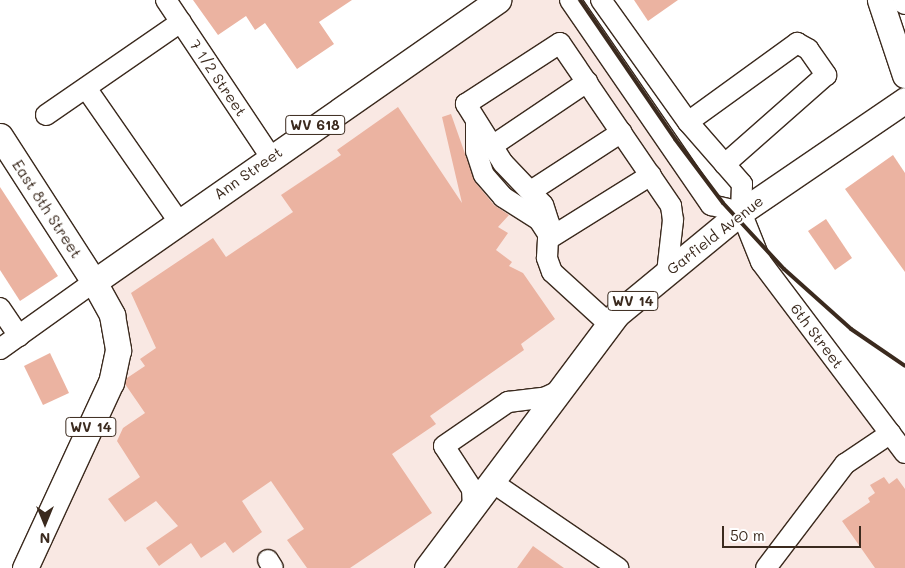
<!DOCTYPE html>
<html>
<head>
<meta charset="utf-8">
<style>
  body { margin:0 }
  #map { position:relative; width:905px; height:568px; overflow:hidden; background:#fff; font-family:Mali,sans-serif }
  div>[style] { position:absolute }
  .built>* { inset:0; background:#f9e8e3 }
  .building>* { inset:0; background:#ebb3a1 }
  .roads { filter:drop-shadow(1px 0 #3b2a1e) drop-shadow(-1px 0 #3b2a1e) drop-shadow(0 1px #3b2a1e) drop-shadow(0 -1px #3b2a1e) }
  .minor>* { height:20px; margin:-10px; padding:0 10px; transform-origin:10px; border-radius:10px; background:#fff }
  .major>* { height:25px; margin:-12.5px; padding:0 12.5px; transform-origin:12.5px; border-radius:12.5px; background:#fff }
  .rail>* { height:4px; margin:-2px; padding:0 2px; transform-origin:2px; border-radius:2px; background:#3b2a1e }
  span { translate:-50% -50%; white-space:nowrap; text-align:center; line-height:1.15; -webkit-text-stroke:4px #fff; paint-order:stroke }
  .shield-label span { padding:1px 4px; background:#fff; border:1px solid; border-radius:4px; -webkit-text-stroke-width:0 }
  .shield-label { font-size:14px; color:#3b2a1e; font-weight:700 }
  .street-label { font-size:15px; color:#3b2a1e }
  .north { position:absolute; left:20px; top:498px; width:50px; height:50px; -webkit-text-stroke:4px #fff; paint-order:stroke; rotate:180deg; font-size:14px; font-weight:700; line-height:20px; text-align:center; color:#3b2a1e }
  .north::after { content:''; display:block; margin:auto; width:18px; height:22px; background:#3b2a1e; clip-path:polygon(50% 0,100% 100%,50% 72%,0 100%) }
  .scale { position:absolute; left:722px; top:526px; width:139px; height:22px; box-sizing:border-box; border:2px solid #3b2a1e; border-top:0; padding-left:6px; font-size:15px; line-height:18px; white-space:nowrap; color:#3b2a1e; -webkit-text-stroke:4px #fff; paint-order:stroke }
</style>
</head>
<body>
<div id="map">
  <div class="built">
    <div style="clip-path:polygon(498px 0,570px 0,711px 204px,741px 212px,761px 262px,905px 453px,905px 568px,25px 568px,111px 382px,94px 282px)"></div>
  </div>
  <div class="building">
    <div style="clip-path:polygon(193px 0,352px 0,319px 22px,334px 44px,297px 69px,265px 23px,255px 30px,246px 16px,218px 35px)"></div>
    <div style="clip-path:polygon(634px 0,678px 0,648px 21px)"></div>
    <div style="clip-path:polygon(398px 107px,462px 203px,442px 117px,451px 114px,475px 182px,494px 205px,509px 215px,498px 227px,508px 233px,496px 250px,512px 262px,509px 266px,523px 273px,555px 319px,521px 344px,524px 350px,430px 416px,436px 424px,392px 454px,432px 513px,350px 568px,307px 568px,287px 540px,304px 529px,271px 481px,242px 501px,262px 532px,233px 553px,225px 542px,201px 558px,191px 543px,159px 566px,146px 548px,178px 526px,156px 501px,125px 522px,108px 499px,140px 477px,117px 441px,123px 428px,145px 413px,125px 384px,127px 378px,145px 366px,140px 359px,156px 348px,131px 293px,213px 238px,226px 257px,293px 212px,281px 195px,341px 155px,337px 150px)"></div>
    <div style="clip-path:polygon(893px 155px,905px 173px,905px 272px,845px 189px)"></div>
    <div style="clip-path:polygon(0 187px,58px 276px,20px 301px,0 270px)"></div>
    <div style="clip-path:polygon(826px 219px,852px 258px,835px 270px,808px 231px)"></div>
    <div style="clip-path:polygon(50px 353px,69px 393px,43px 405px,24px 366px)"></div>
    <div style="clip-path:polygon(884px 477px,889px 484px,897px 478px,905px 489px,905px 568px,875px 568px,842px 521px,870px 502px,868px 498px,875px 493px,870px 485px)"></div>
    <div style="clip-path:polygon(533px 546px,564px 568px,517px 568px)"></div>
  </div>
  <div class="roads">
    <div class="minor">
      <div style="left:166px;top:0;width:187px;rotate:56.3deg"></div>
      <div style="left:570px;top:0;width:249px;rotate:55.5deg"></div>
      <div style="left:711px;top:205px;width:31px;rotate:13deg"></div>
      <div style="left:601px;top:0;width:150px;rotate:54.5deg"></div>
      <div style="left:688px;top:122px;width:82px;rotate:48.9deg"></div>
      <div style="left:742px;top:184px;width:28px;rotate:92deg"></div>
      <div style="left:741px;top:212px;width:54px;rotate:68.2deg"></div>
      <div style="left:761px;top:262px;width:239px;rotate:53deg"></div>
      <div style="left:86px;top:88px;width:163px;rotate:55.2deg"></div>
      <div style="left:46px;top:115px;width:164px;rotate:-34.6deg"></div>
      <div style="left:476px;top:122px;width:29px;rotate:90deg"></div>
      <div style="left:476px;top:151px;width:25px;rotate:72deg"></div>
      <div style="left:484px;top:175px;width:29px;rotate:49deg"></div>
      <div style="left:503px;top:197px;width:43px;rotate:32.6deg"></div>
      <div style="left:539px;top:220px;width:17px;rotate:57deg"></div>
      <div style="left:688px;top:122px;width:135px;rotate:-35.9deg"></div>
      <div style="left:797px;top:43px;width:13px;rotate:29deg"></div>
      <div style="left:808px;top:49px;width:32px;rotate:55deg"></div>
      <div style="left:826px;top:75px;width:135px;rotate:138.6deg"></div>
      <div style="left:492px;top:146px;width:115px;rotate:-34deg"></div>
      <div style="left:531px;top:191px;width:108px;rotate:-33deg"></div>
      <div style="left:550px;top:238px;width:119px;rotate:-32deg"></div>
      <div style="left:0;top:308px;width:34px;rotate:56deg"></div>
      <div style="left:609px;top:324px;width:77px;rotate:-137.6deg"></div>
      <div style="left:552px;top:272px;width:15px;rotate:-110deg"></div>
      <div style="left:547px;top:258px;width:35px;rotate:-87deg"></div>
      <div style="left:549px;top:223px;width:19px;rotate:-108deg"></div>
      <div style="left:543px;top:205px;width:58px;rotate:-133.6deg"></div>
      <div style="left:503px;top:163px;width:70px;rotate:-122.1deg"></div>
      <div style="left:466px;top:104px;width:112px;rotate:-33deg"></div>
      <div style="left:560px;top:43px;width:197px;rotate:55.7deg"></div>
      <div style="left:671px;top:206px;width:14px;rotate:82deg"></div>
      <div style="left:673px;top:220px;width:53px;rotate:96.5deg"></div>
      <div style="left:0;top:349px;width:115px;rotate:-35.5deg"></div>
      <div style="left:492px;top:482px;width:153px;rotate:34.3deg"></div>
      <div style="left:473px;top:508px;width:19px;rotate:-93deg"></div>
      <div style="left:472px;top:489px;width:51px;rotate:-123.1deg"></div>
      <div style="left:444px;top:446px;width:78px;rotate:-34.5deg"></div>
      <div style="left:508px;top:402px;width:38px;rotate:-7deg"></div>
      <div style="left:546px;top:397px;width:14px;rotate:-25deg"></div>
      <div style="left:268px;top:560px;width:9px;rotate:58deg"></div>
      <div style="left:766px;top:568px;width:131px;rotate:-52.8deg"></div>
      <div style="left:845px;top:464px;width:55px;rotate:-34deg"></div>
    </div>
    <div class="major">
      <div style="left:880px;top:0;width:79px;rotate:71.6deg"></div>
      <div style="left:905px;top:0;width:1px;rotate:90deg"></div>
      <div style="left:0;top:136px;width:174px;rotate:57.2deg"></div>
      <div style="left:94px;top:282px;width:38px;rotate:61deg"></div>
      <div style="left:112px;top:315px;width:36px;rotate:80deg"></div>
      <div style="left:118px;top:350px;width:33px;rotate:102deg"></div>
      <div style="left:111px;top:382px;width:205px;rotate:114.8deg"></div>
      <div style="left:94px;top:282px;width:493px;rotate:-34.9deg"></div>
      <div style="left:427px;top:568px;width:316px;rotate:-53.2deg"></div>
      <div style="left:616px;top:315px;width:162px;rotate:-39.5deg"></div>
      <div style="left:741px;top:212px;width:199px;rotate:-34.3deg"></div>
    </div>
  </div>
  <div class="rail">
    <div style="left:580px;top:0;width:168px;rotate:55.6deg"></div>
    <div style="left:675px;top:139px;width:80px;rotate:53.1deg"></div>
    <div style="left:723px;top:203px;width:90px;rotate:47.3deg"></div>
    <div style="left:784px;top:269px;width:90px;rotate:41.8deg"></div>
    <div style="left:851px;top:329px;width:65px;rotate:34.4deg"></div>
  </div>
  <div class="shield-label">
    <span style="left:315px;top:125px">WV 618</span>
    <span style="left:633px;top:301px">WV 14</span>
    <span style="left:91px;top:427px">WV 14</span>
  </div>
  <div class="street-label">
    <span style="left:218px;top:78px;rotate:56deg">7 1/2 Street</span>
    <span style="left:248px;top:173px;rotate:-35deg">Ann Street</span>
    <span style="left:47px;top:209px;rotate:57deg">East 8th Street</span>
    <span style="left:715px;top:235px;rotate:-38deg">Garfield Avenue</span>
    <span style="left:817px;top:336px;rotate:53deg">6th Street</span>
  </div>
  <div class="north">N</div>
  <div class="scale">50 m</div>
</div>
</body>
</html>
